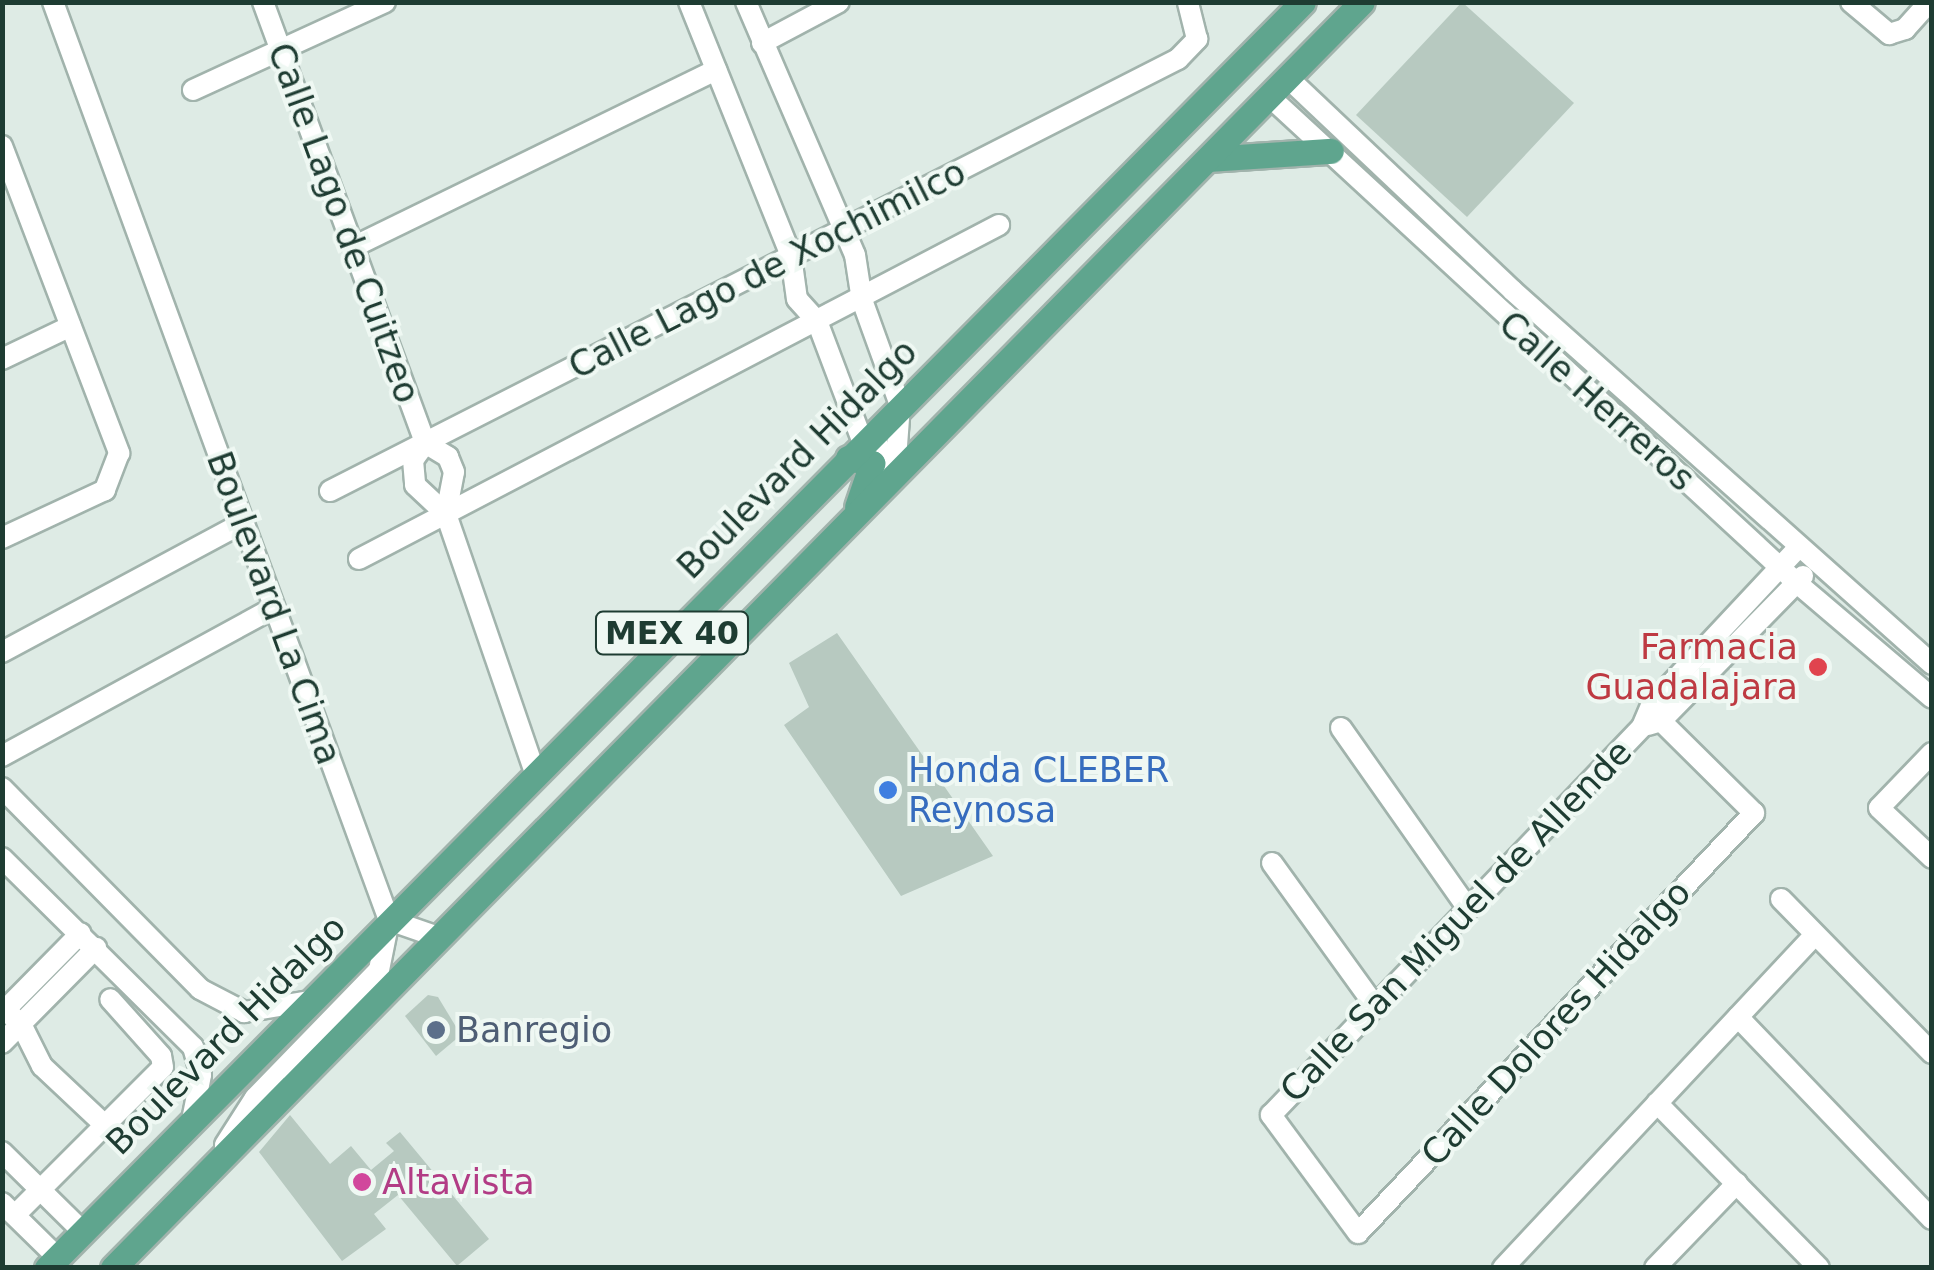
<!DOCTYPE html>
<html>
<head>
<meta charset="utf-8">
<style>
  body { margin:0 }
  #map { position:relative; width:1934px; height:1270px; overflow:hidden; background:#deebe5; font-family:"DejaVu Sans",sans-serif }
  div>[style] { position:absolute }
  .building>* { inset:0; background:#b7c9c0 }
  .roads { filter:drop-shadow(2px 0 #a1b3ac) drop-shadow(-2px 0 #a1b3ac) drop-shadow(0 2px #a1b3ac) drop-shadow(0 -2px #a1b3ac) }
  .minor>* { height:20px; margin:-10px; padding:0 10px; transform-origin:10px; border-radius:10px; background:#fff }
  .major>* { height:25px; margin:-12.5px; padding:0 12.5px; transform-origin:12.5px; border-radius:12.5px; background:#5fa58e }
  .dots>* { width:28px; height:28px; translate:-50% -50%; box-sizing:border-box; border:5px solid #eff8f3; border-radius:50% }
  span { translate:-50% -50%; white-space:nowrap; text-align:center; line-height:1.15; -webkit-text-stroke:8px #eff8f3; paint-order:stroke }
  .shield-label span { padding:2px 8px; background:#eff8f3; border:2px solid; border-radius:8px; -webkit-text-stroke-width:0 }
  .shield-label { font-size:32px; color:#1e3c32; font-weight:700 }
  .street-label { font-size:35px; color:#1e3c32 }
  .health-label { font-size:35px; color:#be3a42 }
  .right { translate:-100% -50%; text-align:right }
  .shop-label { font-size:35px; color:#366cbe }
  .left { translate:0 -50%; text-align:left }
  .service-label { font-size:35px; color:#4e5e75 }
  .hotel-label { font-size:35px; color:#b23c85 }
  .frame { position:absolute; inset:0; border:5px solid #1e3c32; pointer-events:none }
</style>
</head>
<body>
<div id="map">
  <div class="building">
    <div style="clip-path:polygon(1462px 2px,1574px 103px,1467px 217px,1356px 115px)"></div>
    <div style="clip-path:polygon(837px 633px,993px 856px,901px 896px,784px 725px,809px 707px,789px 663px)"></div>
    <div style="clip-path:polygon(428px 995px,438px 997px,461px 1035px,436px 1056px,405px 1016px)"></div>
    <div style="clip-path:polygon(290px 1115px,330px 1164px,351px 1146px,371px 1170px,394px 1151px,386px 1143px,400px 1132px,489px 1239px,457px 1266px,398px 1195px,374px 1214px,386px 1229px,342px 1261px,259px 1152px)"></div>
  </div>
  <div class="roads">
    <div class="minor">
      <div style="left:53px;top:2px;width:978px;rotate:69.9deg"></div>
      <div style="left:389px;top:920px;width:51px;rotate:101.3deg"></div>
      <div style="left:379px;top:970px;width:178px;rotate:134.1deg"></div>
      <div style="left:255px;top:1098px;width:56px;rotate:122.6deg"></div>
      <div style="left:263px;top:2px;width:470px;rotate:69.8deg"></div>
      <div style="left:689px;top:2px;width:274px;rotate:68.1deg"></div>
      <div style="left:791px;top:256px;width:43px;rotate:82.1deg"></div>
      <div style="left:797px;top:299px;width:30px;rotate:48deg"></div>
      <div style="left:817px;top:321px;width:130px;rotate:69.3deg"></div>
      <div style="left:863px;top:443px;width:15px;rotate:8deg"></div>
      <div style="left:746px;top:2px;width:275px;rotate:66.7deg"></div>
      <div style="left:855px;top:255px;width:46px;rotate:81.2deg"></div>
      <div style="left:862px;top:300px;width:112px;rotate:70.1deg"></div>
      <div style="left:900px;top:405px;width:41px;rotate:94.2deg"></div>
      <div style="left:897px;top:446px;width:51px;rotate:122.1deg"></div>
      <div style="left:1851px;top:2px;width:50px;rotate:40.1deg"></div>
      <div style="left:1889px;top:34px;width:17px;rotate:-17deg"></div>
      <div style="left:1905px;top:29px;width:36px;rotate:-48deg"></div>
      <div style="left:762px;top:43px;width:87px;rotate:-28deg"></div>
      <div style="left:1288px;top:78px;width:308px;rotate:43.4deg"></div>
      <div style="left:1512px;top:290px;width:562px;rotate:41.68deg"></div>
      <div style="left:193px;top:90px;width:211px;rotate:-24.6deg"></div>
      <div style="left:1270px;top:97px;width:717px;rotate:42.68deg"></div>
      <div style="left:1797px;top:583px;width:177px;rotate:40.4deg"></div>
      <div style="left:2px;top:146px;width:329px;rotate:69.1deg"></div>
      <div style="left:119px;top:453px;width:40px;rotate:111deg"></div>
      <div style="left:105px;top:490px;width:114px;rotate:155deg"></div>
      <div style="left:353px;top:247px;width:404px;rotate:-26deg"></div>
      <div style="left:2px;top:359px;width:76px;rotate:-25.6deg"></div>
      <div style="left:425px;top:443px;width:27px;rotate:31deg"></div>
      <div style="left:448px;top:457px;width:16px;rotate:68deg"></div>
      <div style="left:454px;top:472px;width:43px;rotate:100.8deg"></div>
      <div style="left:424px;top:445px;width:19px;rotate:126deg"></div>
      <div style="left:413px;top:460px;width:25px;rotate:85deg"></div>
      <div style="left:415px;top:485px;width:42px;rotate:43.1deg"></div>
      <div style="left:446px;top:514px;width:271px;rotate:71deg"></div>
      <div style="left:330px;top:491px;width:952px;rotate:-27deg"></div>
      <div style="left:1178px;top:59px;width:28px;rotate:-46deg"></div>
      <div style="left:1197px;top:39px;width:38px;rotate:-104deg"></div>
      <div style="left:359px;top:559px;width:722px;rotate:-27.56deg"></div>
      <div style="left:2px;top:652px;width:273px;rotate:-28.2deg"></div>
      <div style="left:1652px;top:704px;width:19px;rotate:62deg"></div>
      <div style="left:1661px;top:721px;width:131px;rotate:44.7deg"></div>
      <div style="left:1754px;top:813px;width:577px;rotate:133.32deg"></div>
      <div style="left:1358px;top:1233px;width:147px;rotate:-126.4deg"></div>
      <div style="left:1271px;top:1115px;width:537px;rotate:-46.28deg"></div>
      <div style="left:1642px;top:727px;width:25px;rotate:-67deg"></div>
      <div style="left:1652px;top:704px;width:215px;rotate:-46.9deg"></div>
      <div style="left:1648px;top:725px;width:14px;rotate:-17deg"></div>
      <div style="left:1661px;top:721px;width:203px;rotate:-45.6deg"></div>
      <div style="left:1341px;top:728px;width:221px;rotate:54.9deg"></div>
      <div style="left:1932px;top:753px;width:76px;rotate:133.9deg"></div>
      <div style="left:1879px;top:808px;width:73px;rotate:43.3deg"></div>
      <div style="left:2px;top:756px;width:310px;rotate:-28.6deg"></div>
      <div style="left:2px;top:788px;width:282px;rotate:45.4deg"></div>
      <div style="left:200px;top:989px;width:50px;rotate:27.6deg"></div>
      <div style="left:244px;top:1012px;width:66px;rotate:-9.6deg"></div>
      <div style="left:2px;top:858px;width:269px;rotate:44.7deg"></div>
      <div style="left:193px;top:1047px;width:29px;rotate:74deg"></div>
      <div style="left:201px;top:1075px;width:46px;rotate:101.3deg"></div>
      <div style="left:1272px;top:863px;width:176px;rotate:54.2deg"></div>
      <div style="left:1781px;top:899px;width:216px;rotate:45.6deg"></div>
      <div style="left:389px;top:920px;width:52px;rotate:19.1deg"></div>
      <div style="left:2px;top:1007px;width:25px;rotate:42deg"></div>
      <div style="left:21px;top:1024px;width:47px;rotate:63.4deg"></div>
      <div style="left:42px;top:1066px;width:89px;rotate:43.2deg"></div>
      <div style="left:2px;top:1013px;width:112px;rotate:-45.4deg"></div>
      <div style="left:1738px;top:1017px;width:280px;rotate:46.2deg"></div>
      <div style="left:2px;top:1043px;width:134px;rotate:-45.3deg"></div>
      <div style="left:1657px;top:1103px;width:231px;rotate:45.5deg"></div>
      <div style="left:2px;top:1152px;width:112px;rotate:44.6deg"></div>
      <div style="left:2px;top:1203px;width:77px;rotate:44.5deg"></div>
      <div style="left:15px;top:1215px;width:209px;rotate:-45deg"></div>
      <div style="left:163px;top:1067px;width:11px;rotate:-100deg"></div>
      <div style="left:161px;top:1056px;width:76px;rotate:-131.8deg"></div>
      <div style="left:1503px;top:1268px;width:456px;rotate:-46.9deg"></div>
      <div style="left:1655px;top:1268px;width:118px;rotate:-46deg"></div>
    </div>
    <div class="major">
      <div style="left:1209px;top:159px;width:122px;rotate:-3.8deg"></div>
      <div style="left:848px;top:458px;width:25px;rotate:12deg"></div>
      <div style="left:872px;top:463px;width:46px;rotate:108.8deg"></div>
      <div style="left:47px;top:1268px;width:1783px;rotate:-45.23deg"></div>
      <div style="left:113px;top:1268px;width:1778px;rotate:-45.39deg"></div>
    </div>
  </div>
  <div class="dots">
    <div style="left:1818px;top:667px;background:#e0444e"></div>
    <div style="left:888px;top:790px;background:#3f7fe0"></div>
    <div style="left:436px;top:1030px;background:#5c6f8a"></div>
    <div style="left:362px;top:1182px;background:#d1479c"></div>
  </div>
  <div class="shield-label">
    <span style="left:672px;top:633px">MEX 40</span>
  </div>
  <div class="street-label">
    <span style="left:344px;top:223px;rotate:70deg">Calle Lago de Cuitzeo</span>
    <span style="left:767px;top:269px;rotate:-27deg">Calle Lago de Xochimilco</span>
    <span style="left:1597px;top:401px;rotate:42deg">Calle Herreros</span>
    <span style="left:797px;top:459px;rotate:-45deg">Boulevard Hidalgo</span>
    <span style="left:274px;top:608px;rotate:70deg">Boulevard La Cima</span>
    <span style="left:1456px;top:921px;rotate:-46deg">Calle San Miguel de Allende</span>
    <span style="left:1556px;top:1023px;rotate:-47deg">Calle Dolores Hidalgo</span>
    <span style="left:226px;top:1035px;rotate:-45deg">Boulevard Hidalgo</span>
  </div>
  <div class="health-label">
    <span class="right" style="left:1798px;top:667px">Farmacia<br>Guadalajara</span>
  </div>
  <div class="shop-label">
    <span class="left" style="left:908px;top:790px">Honda CLEBER<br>Reynosa</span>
  </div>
  <div class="service-label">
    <span class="left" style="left:456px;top:1030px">Banregio</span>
  </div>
  <div class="hotel-label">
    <span class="left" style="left:382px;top:1182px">Altavista</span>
  </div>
  <div class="frame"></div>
</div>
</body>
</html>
